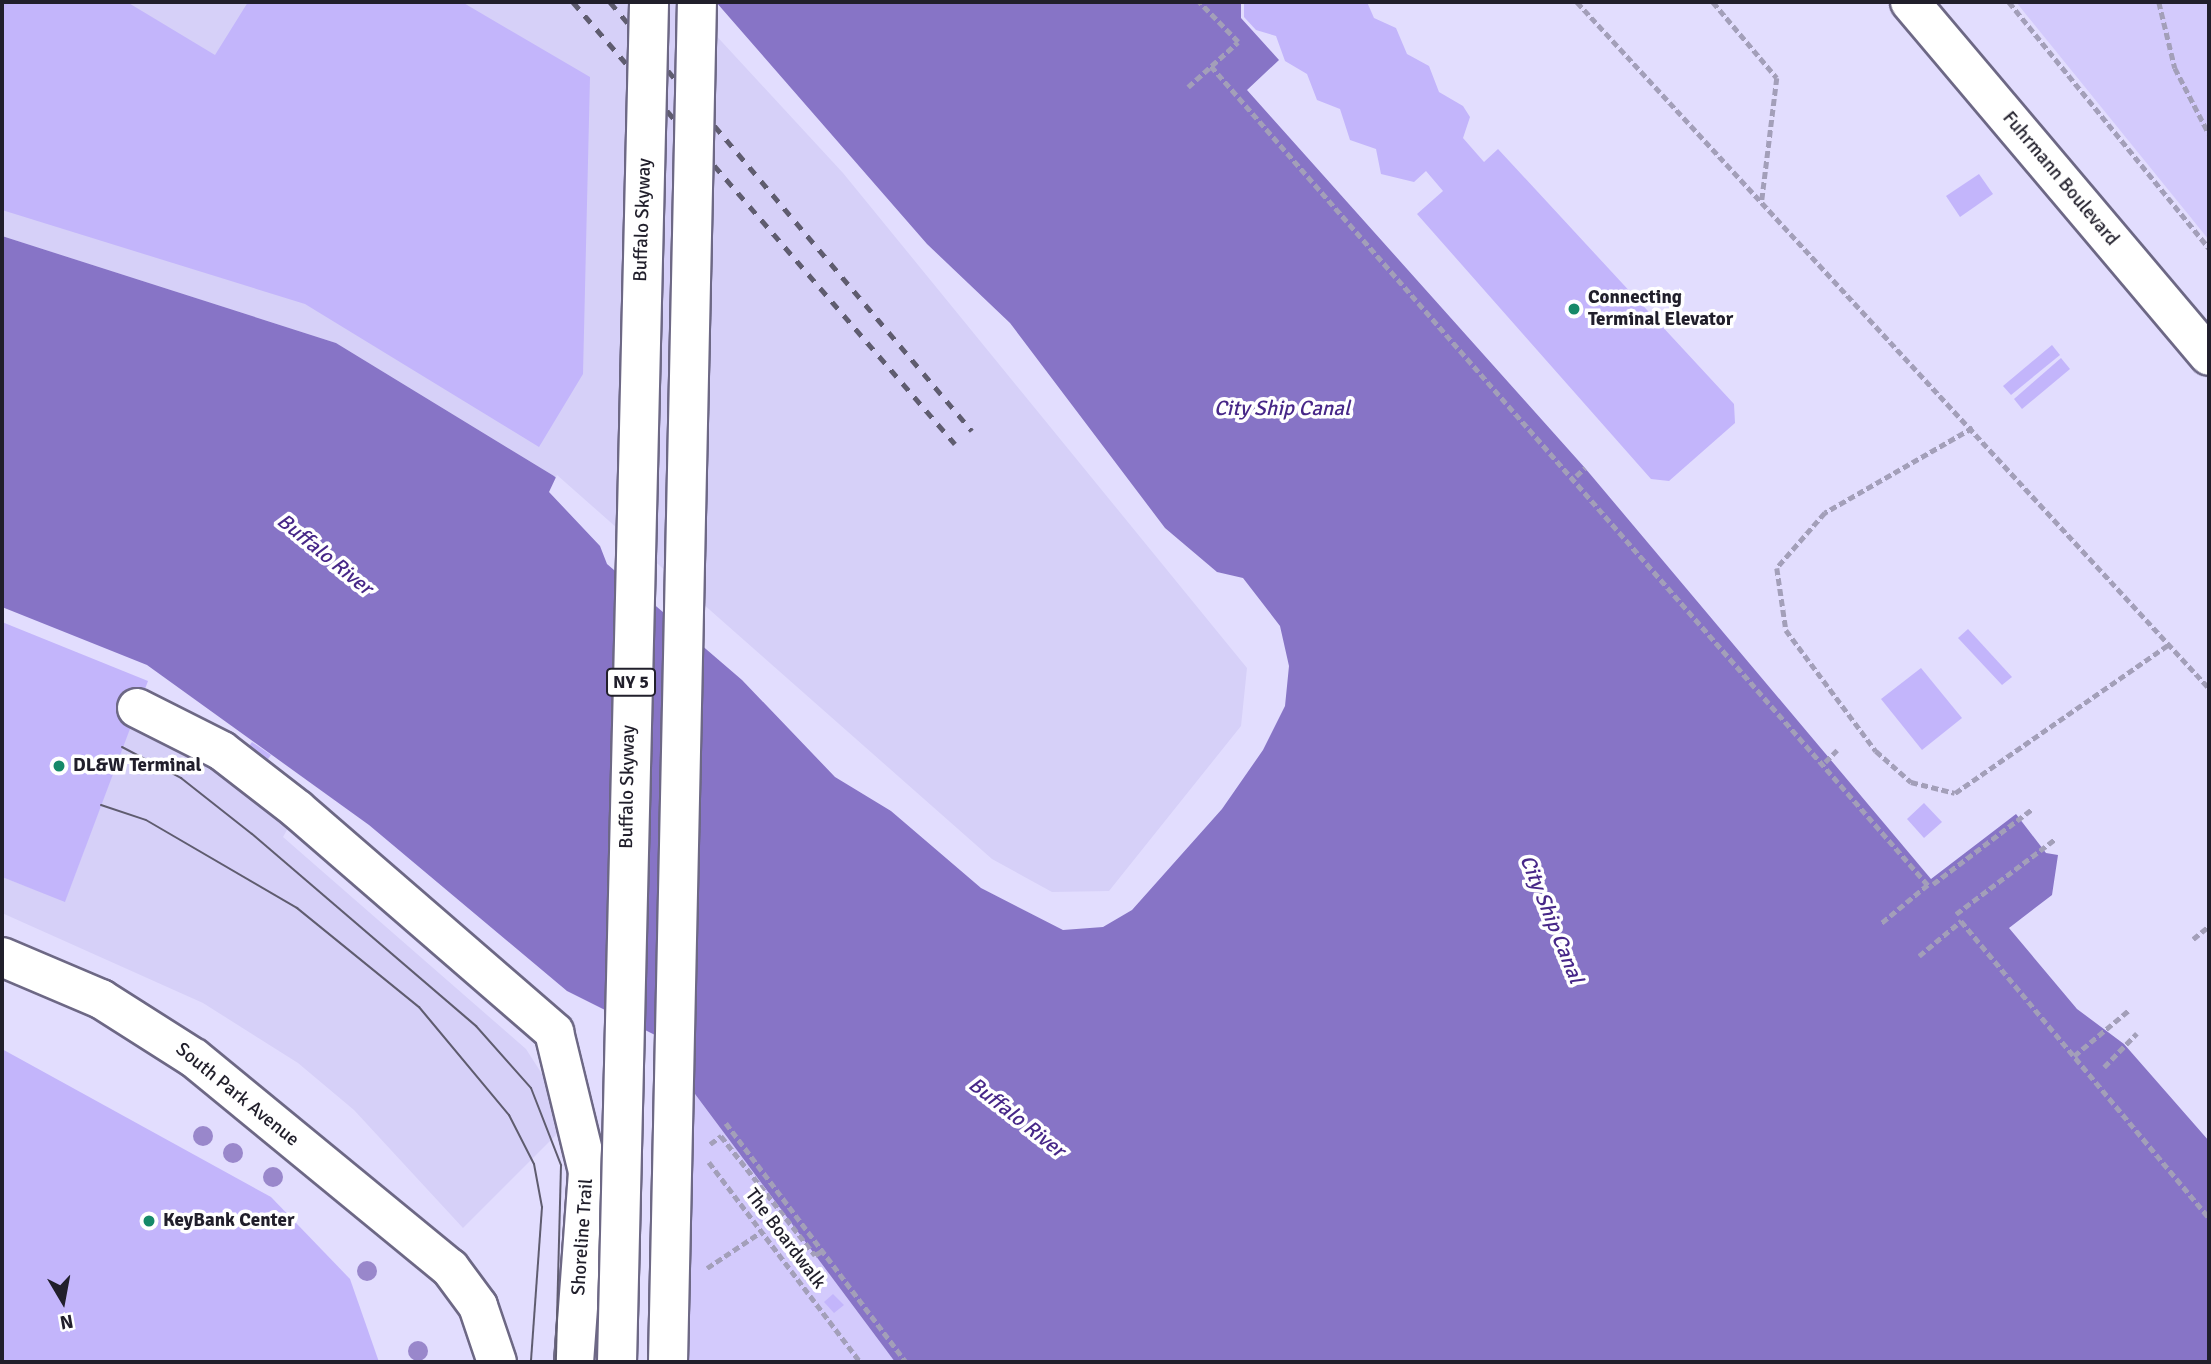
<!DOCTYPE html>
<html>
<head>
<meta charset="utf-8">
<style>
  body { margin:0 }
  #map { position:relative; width:2211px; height:1364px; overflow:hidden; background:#e2ddfe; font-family:Signika,sans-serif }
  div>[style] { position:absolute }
  .built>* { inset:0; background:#d6d0f8 }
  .green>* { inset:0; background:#d3cafc }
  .water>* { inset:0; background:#8774c6 }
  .pier>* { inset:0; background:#e2ddfe }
  .building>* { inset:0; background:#c3b5fb }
  .path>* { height:4.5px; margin-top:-2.25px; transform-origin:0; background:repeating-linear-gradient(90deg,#a39fb9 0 7px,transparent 0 10.5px) }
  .roads { filter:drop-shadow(2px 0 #6d6885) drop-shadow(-2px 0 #6d6885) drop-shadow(0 2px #6d6885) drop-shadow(0 -2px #6d6885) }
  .minor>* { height:38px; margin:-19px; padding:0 19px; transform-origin:19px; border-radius:19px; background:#fff }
  .tram>* { height:2px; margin:-1px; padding:0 1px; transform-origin:1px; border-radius:1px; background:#5f5c6f }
  .rail>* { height:5px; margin-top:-2.5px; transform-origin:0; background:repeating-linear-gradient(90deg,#5f5c6f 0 9px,transparent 0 18px) }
  .bridges { filter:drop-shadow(2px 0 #6d6885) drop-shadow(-2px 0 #6d6885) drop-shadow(0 2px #6d6885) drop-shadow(0 -2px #6d6885) }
  .highway-bridge>* { height:38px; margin:-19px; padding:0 19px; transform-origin:19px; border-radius:19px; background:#fff }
  .trees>* { width:20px; height:20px; margin:-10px; border-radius:50%; background:#9987cb }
  .dots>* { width:19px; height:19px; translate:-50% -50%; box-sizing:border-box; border:4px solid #fff; border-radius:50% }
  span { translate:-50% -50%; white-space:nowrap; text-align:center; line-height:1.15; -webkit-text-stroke:7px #fff; paint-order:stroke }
  .shield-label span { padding:2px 5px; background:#fff; border:2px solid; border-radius:5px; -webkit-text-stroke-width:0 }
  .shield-label { font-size:18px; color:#211f2b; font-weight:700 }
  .street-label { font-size:19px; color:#211f2b }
  .poi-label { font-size:19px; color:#211f2b; font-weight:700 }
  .left { translate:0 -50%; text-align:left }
  .water-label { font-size:21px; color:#472788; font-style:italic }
  .frame { position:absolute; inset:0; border:4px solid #211f2b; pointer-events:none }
  .north { position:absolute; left:28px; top:1266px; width:70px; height:70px; -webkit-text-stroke:5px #fff; paint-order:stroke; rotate:170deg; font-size:19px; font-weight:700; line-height:28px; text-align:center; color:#211f2b }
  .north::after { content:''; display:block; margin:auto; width:24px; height:32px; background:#211f2b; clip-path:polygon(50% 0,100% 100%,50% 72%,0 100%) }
</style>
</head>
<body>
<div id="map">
  <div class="built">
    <div style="clip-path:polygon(2px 2px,690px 2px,845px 171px,1251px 667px,1244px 727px,1111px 894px,1051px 895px,990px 862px,554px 476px,336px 343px,2px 236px)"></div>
    <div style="clip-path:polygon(143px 693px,298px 810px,283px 837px,526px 1049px,551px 1088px,559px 1132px,463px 1228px,354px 1110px,298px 1063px,203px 1003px,2px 913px,2px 877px,65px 901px)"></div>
  </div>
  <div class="green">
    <div style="clip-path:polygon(2016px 2px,2209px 2px,2209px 240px)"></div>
    <div style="clip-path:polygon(661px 1038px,695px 1094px,895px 1362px,675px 1362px)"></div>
  </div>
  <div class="water">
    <div style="clip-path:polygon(690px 2px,1241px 2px,1241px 18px,1279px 60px,1247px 90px,1585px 468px,1931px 879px,2016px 814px,2046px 853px,2058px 855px,2052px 895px,2009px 928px,2077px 1009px,2124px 1044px,2209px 1141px,2209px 1362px,895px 1362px,695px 1094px,661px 1038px,567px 991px,369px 825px,147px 665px,2px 607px,2px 236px,336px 343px,554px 476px,990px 862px,1051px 895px,1111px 894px,1244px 727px,1250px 667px,845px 171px)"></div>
  </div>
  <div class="pier">
    <div style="clip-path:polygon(716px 2px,927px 244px,1010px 323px,1165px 528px,1217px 572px,1243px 578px,1280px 626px,1289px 666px,1285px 706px,1263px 750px,1222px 809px,1132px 910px,1103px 927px,1063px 930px,981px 888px,891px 811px,835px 777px,742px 680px,607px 564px,600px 546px,549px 492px,557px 475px,992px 859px,1052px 892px,1109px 891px,1241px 726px,1247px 668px,843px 173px,687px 4px)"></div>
  </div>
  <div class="building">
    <div style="clip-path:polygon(2px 2px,127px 2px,215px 55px,248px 2px,462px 2px,590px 77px,583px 374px,539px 447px,305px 304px,2px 210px)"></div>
    <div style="clip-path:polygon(1244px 2px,1367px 2px,1374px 18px,1396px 28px,1407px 54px,1429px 66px,1439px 92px,1463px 106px,1470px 117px,1463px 138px,1484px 162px,1498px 149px,1734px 404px,1735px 423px,1669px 481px,1651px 479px,1417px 214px,1443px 191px,1426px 171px,1414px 182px,1381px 174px,1376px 149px,1350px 140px,1340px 109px,1317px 100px,1307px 74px,1285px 61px,1276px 36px,1256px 30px,1244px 17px)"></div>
    <div style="clip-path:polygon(1979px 174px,1993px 194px,1960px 217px,1946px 196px)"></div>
    <div style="clip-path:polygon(2052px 345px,2060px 355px,2011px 395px,2003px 386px)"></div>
    <div style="clip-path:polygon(2061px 358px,2070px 369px,2022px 409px,2014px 399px)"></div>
    <div style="clip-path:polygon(2px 622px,148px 681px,65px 902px,2px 877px)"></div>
    <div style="clip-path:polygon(1968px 629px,2012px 677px,2002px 685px,1958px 638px)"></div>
    <div style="clip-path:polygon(1921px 668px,1962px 718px,1922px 750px,1881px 699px)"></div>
    <div style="clip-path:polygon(252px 742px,271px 755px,258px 773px,239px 760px)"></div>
    <div style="clip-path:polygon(1924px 803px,1942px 822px,1924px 838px,1907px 819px)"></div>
    <div style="clip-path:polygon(2px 1049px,271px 1197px,350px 1279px,379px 1362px,2px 1362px)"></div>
    <div style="clip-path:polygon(766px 1209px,776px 1221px,767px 1229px,756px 1217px)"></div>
    <div style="clip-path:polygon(833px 1294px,844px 1305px,834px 1313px,824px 1302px)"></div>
  </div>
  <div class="path">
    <div style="left:1577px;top:2px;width:933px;rotate:47.35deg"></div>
    <div style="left:1713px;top:2px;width:99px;rotate:49.9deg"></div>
    <div style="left:1777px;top:78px;width:123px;rotate:97deg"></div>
    <div style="left:2009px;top:2px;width:317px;rotate:50.9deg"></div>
    <div style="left:2159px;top:2px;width:68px;rotate:76.4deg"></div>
    <div style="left:2175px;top:68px;width:74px;rotate:62.7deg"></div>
    <div style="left:1211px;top:66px;width:1089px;rotate:48.8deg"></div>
    <div style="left:1928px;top:885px;width:60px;rotate:140.4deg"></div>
    <div style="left:1188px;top:87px;width:67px;rotate:-42deg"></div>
    <div style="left:1238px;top:42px;width:56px;rotate:-134.3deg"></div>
    <div style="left:1973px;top:428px;width:171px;rotate:150.1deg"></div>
    <div style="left:1825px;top:513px;width:73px;rotate:131.1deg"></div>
    <div style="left:1777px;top:568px;width:63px;rotate:81.7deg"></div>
    <div style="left:1786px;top:630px;width:151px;rotate:53.4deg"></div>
    <div style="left:1876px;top:751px;width:47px;rotate:41.5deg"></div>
    <div style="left:1911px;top:782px;width:45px;rotate:14deg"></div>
    <div style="left:1955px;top:793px;width:261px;rotate:-34.8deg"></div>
    <div style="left:1576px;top:476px;width:12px;rotate:-42deg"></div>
    <div style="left:1825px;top:762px;width:17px;rotate:-45deg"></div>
    <div style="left:1933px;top:884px;width:123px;rotate:-37.1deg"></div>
    <div style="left:1956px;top:914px;width:123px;rotate:-37.1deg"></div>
    <div style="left:2193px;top:939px;width:21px;rotate:-39deg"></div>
    <div style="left:1919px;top:956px;width:55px;rotate:-39.8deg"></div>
    <div style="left:1961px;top:921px;width:387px;rotate:50.1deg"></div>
    <div style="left:2074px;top:1056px;width:72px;rotate:-39.9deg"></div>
    <div style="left:2104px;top:1067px;width:47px;rotate:-45.9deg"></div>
    <div style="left:726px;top:1123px;width:299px;rotate:53deg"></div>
    <div style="left:710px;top:1144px;width:14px;rotate:-36deg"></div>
    <div style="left:721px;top:1136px;width:152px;rotate:51.7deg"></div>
    <div style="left:815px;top:1255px;width:8px;rotate:-30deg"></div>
    <div style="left:709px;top:1162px;width:251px;rotate:52.9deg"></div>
    <div style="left:707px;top:1268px;width:65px;rotate:-33.7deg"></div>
  </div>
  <div class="roads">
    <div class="minor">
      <div style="left:1910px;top:2px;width:463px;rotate:49.8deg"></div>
      <div style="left:137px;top:708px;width:95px;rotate:26.8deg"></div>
      <div style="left:222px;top:751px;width:96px;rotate:37.8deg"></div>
      <div style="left:298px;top:810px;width:339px;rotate:40.9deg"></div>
      <div style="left:554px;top:1032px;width:144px;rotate:76.3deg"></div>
      <div style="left:588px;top:1172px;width:191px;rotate:94.2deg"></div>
      <div style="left:2px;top:957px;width:108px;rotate:23deg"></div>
      <div style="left:101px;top:999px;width:110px;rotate:32.4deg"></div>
      <div style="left:194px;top:1058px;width:331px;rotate:39.4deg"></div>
      <div style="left:450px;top:1268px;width:47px;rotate:53.6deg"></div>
      <div style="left:478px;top:1306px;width:59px;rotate:71.3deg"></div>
    </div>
  </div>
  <div class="tram">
    <div style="left:122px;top:747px;width:67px;rotate:27.7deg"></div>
    <div style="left:181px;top:778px;width:90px;rotate:38.3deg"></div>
    <div style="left:252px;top:834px;width:295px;rotate:40.6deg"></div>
    <div style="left:476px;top:1026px;width:83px;rotate:48.4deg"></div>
    <div style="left:531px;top:1088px;width:83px;rotate:68.7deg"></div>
    <div style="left:561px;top:1165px;width:197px;rotate:91.5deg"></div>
    <div style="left:101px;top:805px;width:47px;rotate:18.4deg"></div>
    <div style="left:146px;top:820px;width:175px;rotate:30.2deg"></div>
    <div style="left:297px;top:908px;width:157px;rotate:39.1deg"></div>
    <div style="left:419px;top:1007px;width:141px;rotate:50.2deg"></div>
    <div style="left:509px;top:1115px;width:55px;rotate:63deg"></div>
    <div style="left:534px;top:1164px;width:44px;rotate:79.5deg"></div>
    <div style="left:542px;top:1207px;width:155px;rotate:94.1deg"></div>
  </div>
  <div class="rail">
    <div style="left:573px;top:2px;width:584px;rotate:49.16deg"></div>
    <div style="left:610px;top:2px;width:561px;rotate:49.84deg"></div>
  </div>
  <div class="bridges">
    <div class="highway-bridge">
      <div style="left:617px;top:1362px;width:1360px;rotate:-88.65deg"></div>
      <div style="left:668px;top:1362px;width:1360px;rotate:-88.78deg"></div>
    </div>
  </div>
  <div class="trees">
    <div style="left:203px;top:1136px"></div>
    <div style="left:233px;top:1153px"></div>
    <div style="left:273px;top:1177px"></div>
    <div style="left:367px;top:1271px"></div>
    <div style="left:418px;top:1351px"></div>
  </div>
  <div class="dots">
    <div style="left:1574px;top:309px;background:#168969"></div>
    <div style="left:59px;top:766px;background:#168969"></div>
    <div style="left:149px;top:1221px;background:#168969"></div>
  </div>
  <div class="shield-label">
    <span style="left:631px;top:682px">NY 5</span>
  </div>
  <div class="street-label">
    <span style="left:2060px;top:179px;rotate:50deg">Fuhrmann Boulevard</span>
    <span style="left:643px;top:220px;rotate:-88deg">Buffalo Skyway</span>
    <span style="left:628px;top:787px;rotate:-89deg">Buffalo Skyway</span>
    <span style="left:237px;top:1095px;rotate:39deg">South Park Avenue</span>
    <span style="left:583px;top:1237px;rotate:-86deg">Shoreline Trail</span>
    <span style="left:785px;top:1239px;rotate:53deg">The Boardwalk</span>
  </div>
  <div class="poi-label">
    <span class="left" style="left:1588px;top:309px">Connecting<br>Terminal Elevator</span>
    <span class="left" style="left:73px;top:766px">DL&amp;W Terminal</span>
    <span class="left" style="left:163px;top:1221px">KeyBank Center</span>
  </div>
  <div class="water-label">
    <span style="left:1282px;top:408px">City Ship Canal</span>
    <span style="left:325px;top:554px;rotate:39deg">Buffalo River</span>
    <span style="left:1552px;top:919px;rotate:68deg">City Ship Canal</span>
    <span style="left:1017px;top:1117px;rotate:38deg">Buffalo River</span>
  </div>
  <div class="frame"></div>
  <div class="north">N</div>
</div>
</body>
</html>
